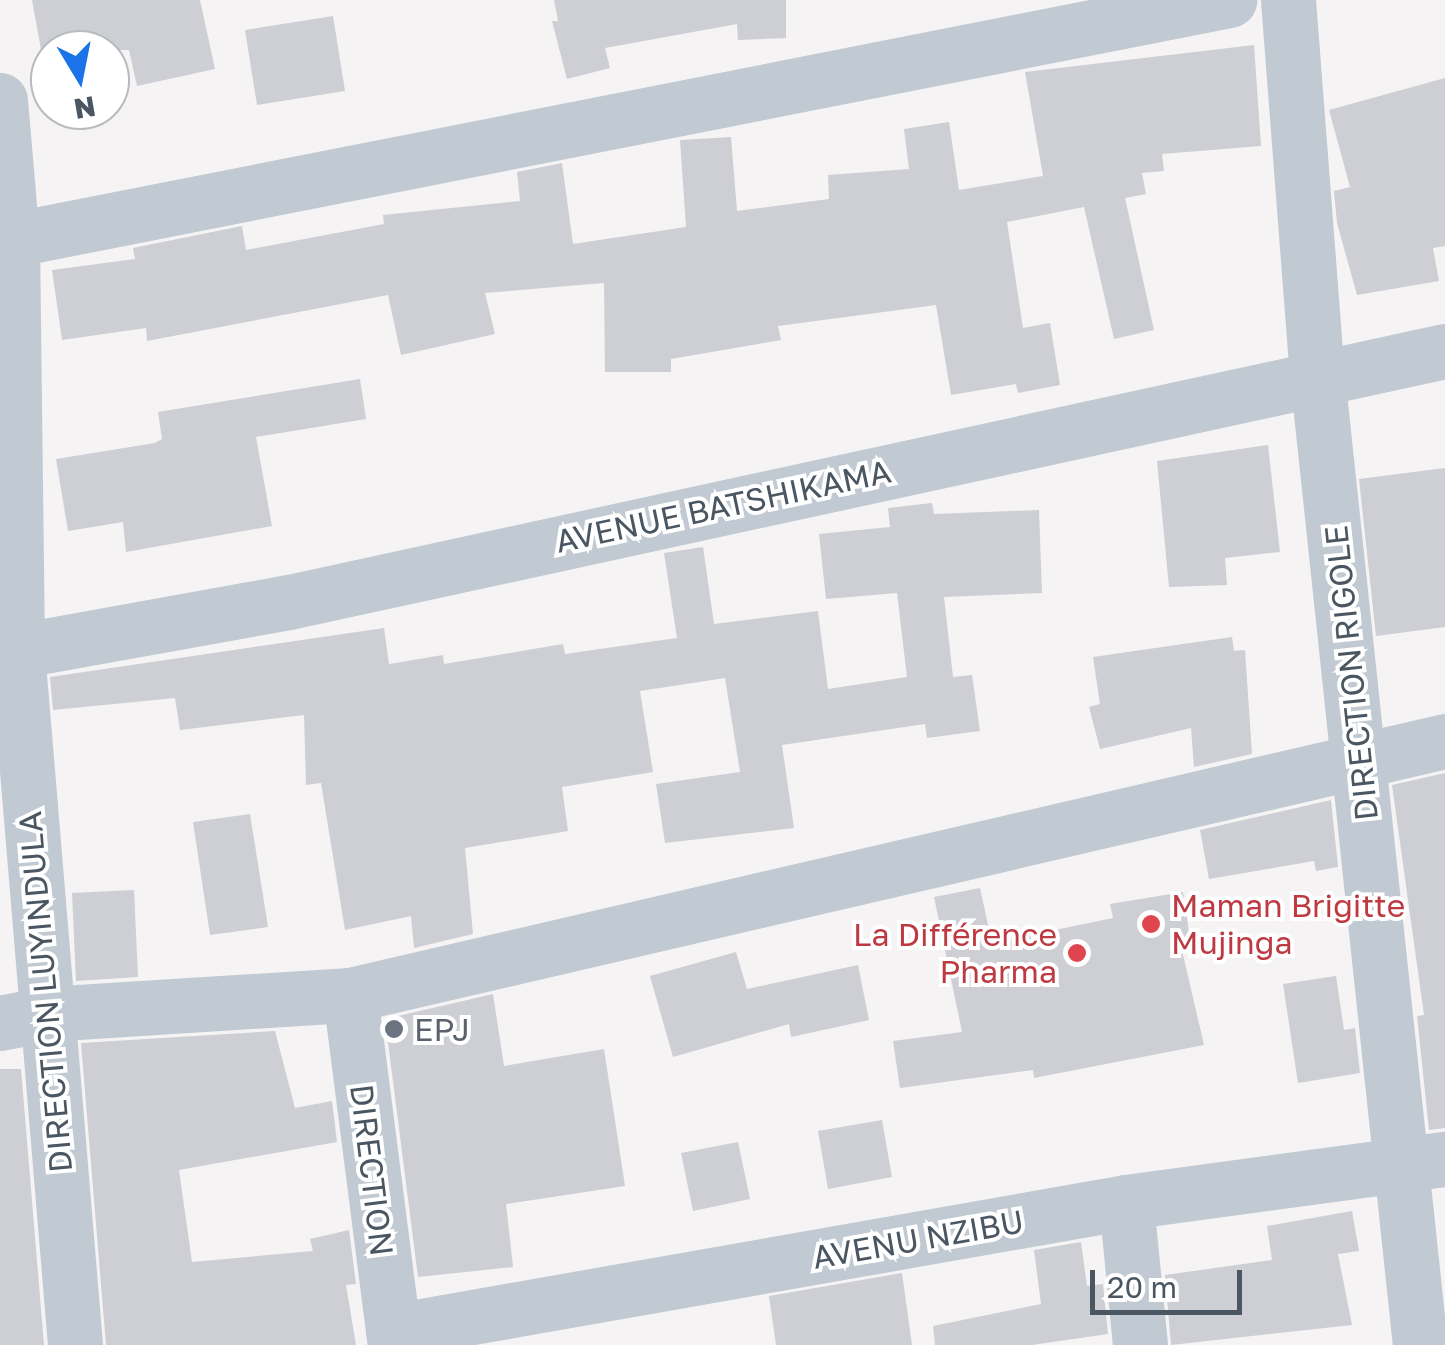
<!DOCTYPE html>
<html>
<head>
<meta charset="utf-8">
<style>
  body { margin:0 }
  #map { position:relative; width:1445px; height:1345px; overflow:hidden; background:#f5f3f3; font-family:"Golos Text",sans-serif }
  div>[style] { position:absolute }
  .building>* { inset:0; background:#cdcfd5 }
  .minor>* { height:55px; margin:-27.5px; padding:0 27.5px; transform-origin:27.5px; border-radius:27.5px; background:#c1cad2 }
  .dots>* { width:28px; height:28px; translate:-50% -50%; box-sizing:border-box; border:5px solid #fff; border-radius:50% }
  span { translate:-50% -50%; white-space:nowrap; text-align:center; line-height:1.15; -webkit-text-stroke:8px #fff; paint-order:stroke }
  .street-label { font-size:32px; color:#4a5661 }
  .health-label { font-size:32px; color:#be3a42 }
  .left { translate:0 -50%; text-align:left }
  .right { translate:-100% -50%; text-align:right }
  .worship-label { font-size:32px; color:#5b616d }
  .north { position:absolute; left:30px; top:30px; width:100px; height:100px; box-sizing:border-box; background:#fff; border:2px solid #b7bbc0; border-radius:50%; rotate:170deg; font-size:28px; font-weight:700; line-height:40px; text-align:center; color:#4a5661 }
  .north::after { content:''; display:block; margin:auto; width:35px; height:45px; background:#1a73e8; clip-path:polygon(50% 0,100% 100%,50% 72%,0 100%) }
  .scale { position:absolute; left:1090px; top:1270px; width:152px; height:45px; box-sizing:border-box; border:5px solid #4a5661; border-top:0; padding-left:12px; font-size:30px; line-height:35px; white-space:nowrap; color:#4a5661; -webkit-text-stroke:8px #fff; paint-order:stroke }
</style>
</head>
<body>
<div id="map">
  <div class="building">
    <div style="clip-path:polygon(32px 0,200px 0,215px 69px,137px 86px,129px 50px,41px 50px)"></div>
    <div style="clip-path:polygon(554px 0,786px 0,786px 38px,738px 40px,737px 24px,605px 48px,610px 68px,567px 79px,552px 21px,558px 21px)"></div>
    <div style="clip-path:polygon(333px 16px,345px 91px,257px 105px,245px 30px)"></div>
    <div style="clip-path:polygon(1254px 45px,1261px 146px,1162px 154px,1164px 171px,1142px 173px,1146px 194px,1125px 198px,1154px 330px,1114px 339px,1084px 207px,1007px 222px,1023px 328px,1050px 323px,1060px 385px,1018px 393px,1016px 384px,951px 395px,936px 305px,778px 326px,781px 340px,671px 359px,671px 372px,605px 372px,604px 283px,485px 293px,495px 334px,401px 355px,388px 295px,147px 341px,146px 328px,62px 340px,52px 270px,135px 259px,133px 248px,242px 226px,246px 250px,384px 224px,383px 215px,520px 201px,517px 172px,562px 163px,573px 244px,686px 227px,680px 140px,731px 137px,737px 211px,829px 199px,828px 175px,909px 169px,904px 129px,949px 122px,959px 190px,1043px 176px,1025px 72px)"></div>
    <div style="clip-path:polygon(1445px 78px,1445px 246px,1433px 248px,1439px 281px,1357px 295px,1337px 223px,1334px 191px,1350px 187px,1329px 110px)"></div>
    <div style="clip-path:polygon(360px 379px,366px 419px,256px 437px,272px 526px,126px 552px,123px 522px,68px 531px,56px 459px,155px 443px,162px 439px,158px 412px)"></div>
    <div style="clip-path:polygon(1268px 445px,1280px 552px,1225px 558px,1227px 585px,1169px 587px,1157px 461px)"></div>
    <div style="clip-path:polygon(1445px 468px,1445px 627px,1376px 636px,1359px 479px)"></div>
    <div style="clip-path:polygon(932px 503px,934px 514px,1039px 510px,1042px 593px,944px 597px,953px 677px,972px 675px,980px 731px,927px 738px,925px 724px,782px 745px,794px 828px,665px 843px,656px 784px,740px 772px,725px 678px,640px 691px,653px 772px,562px 787px,568px 831px,465px 848px,473px 934px,414px 948px,411px 916px,345px 930px,321px 783px,306px 785px,304px 715px,180px 730px,175px 698px,53px 710px,50px 677px,384px 628px,389px 664px,443px 655px,444px 664px,563px 644px,565px 654px,677px 638px,664px 553px,703px 547px,714px 624px,818px 611px,828px 689px,907px 677px,897px 593px,826px 599px,819px 534px,890px 527px,888px 508px)"></div>
    <div style="clip-path:polygon(1232px 637px,1234px 651px,1245px 650px,1252px 754px,1194px 767px,1191px 728px,1100px 749px,1089px 707px,1100px 704px,1093px 657px)"></div>
    <div style="clip-path:polygon(1445px 773px,1445px 1128px,1429px 1130px,1417px 1016px,1424px 1015px,1392px 785px)"></div>
    <div style="clip-path:polygon(1331px 800px,1338px 867px,1316px 871px,1314px 861px,1209px 879px,1200px 830px)"></div>
    <div style="clip-path:polygon(250px 814px,268px 927px,210px 935px,193px 822px)"></div>
    <div style="clip-path:polygon(980px 888px,992px 943px,1113px 918px,1110px 904px,1183px 892px,1191px 945px,1181px 946px,1204px 1045px,1034px 1078px,1033px 1070px,900px 1088px,893px 1041px,962px 1032px,934px 897px)"></div>
    <div style="clip-path:polygon(134px 890px,138px 977px,76px 981px,72px 893px)"></div>
    <div style="clip-path:polygon(736px 952px,747px 989px,858px 965px,869px 1020px,791px 1037px,789px 1024px,673px 1057px,650px 976px)"></div>
    <div style="clip-path:polygon(1336px 976px,1344px 1030px,1355px 1028px,1360px 1073px,1298px 1083px,1283px 984px)"></div>
    <div style="clip-path:polygon(493px 994px,504px 1066px,604px 1049px,625px 1186px,506px 1204px,513px 1267px,418px 1277px,385px 1019px)"></div>
    <div style="clip-path:polygon(275px 1031px,295px 1108px,332px 1101px,337px 1142px,179px 1170px,192px 1262px,313px 1251px,310px 1239px,349px 1230px,356px 1284px,346px 1285px,356px 1345px,106px 1345px,81px 1043px)"></div>
    <div style="clip-path:polygon(0 1069px,21px 1069px,44px 1345px,0 1345px)"></div>
    <div style="clip-path:polygon(882px 1120px,892px 1177px,828px 1189px,818px 1131px)"></div>
    <div style="clip-path:polygon(738px 1142px,750px 1199px,693px 1211px,681px 1153px)"></div>
    <div style="clip-path:polygon(1352px 1211px,1359px 1251px,1338px 1254px,1352px 1325px,1171px 1345px,1165px 1275px,1272px 1260px,1267px 1226px)"></div>
    <div style="clip-path:polygon(1081px 1242px,1087px 1286px,1103px 1284px,1108px 1334px,1032px 1345px,935px 1345px,933px 1326px,1041px 1304px,1034px 1250px)"></div>
    <div style="clip-path:polygon(902px 1273px,912px 1345px,776px 1345px,769px 1296px)"></div>
  </div>
  <div class="minor">
    <div style="left:1288px;top:0;width:376px;rotate:85.6deg"></div>
    <div style="left:1317px;top:375px;width:975px;rotate:83.94deg"></div>
    <div style="left:0;top:100px;width:140px;rotate:85.1deg"></div>
    <div style="left:12px;top:239px;width:412px;rotate:89.3deg"></div>
    <div style="left:17px;top:651px;width:696px;rotate:85.22deg"></div>
    <div style="left:0;top:242px;width:1253px;rotate:-11.14deg"></div>
    <div style="left:0;top:654px;width:294px;rotate:-10.2deg"></div>
    <div style="left:289px;top:602px;width:1183px;rotate:-12.25deg"></div>
    <div style="left:350px;top:995px;width:353px;rotate:82.7deg"></div>
    <div style="left:0;top:1023px;width:47px;rotate:-11.1deg"></div>
    <div style="left:46px;top:1014px;width:305px;rotate:-3.6deg"></div>
    <div style="left:350px;top:995px;width:1124px;rotate:-13.06deg"></div>
    <div style="left:1126px;top:1202px;width:144px;rotate:84.4deg"></div>
    <div style="left:393px;top:1331px;width:744px;rotate:-9.98deg"></div>
    <div style="left:1126px;top:1202px;width:322px;rotate:-7.7deg"></div>
  </div>
  <div class="dots">
    <div style="left:1151px;top:924px;background:#e0444e"></div>
    <div style="left:1077px;top:953px;background:#e0444e"></div>
    <div style="left:394px;top:1029px;background:#6b7280"></div>
  </div>
  <div class="street-label">
    <span style="left:723px;top:506px;rotate:-12deg">AVENUE BATSHIKAMA</span>
    <span style="left:1351px;top:673px;rotate:-96deg">DIRECTION RIGOLE</span>
    <span style="left:45px;top:992px;rotate:-95deg">DIRECTION LUYINDULA</span>
    <span style="left:372px;top:1170px;rotate:83deg">DIRECTION</span>
    <span style="left:918px;top:1239px;rotate:-10deg">AVENU NZIBU</span>
  </div>
  <div class="health-label">
    <span class="left" style="left:1171px;top:924px">Maman Brigitte<br>Mujinga</span>
    <span class="right" style="left:1057px;top:953px">La Différence<br>Pharma</span>
  </div>
  <div class="worship-label">
    <span class="left" style="left:414px;top:1029px">EPJ</span>
  </div>
  <div class="north">N</div>
  <div class="scale">20 m</div>
</div>
</body>
</html>
